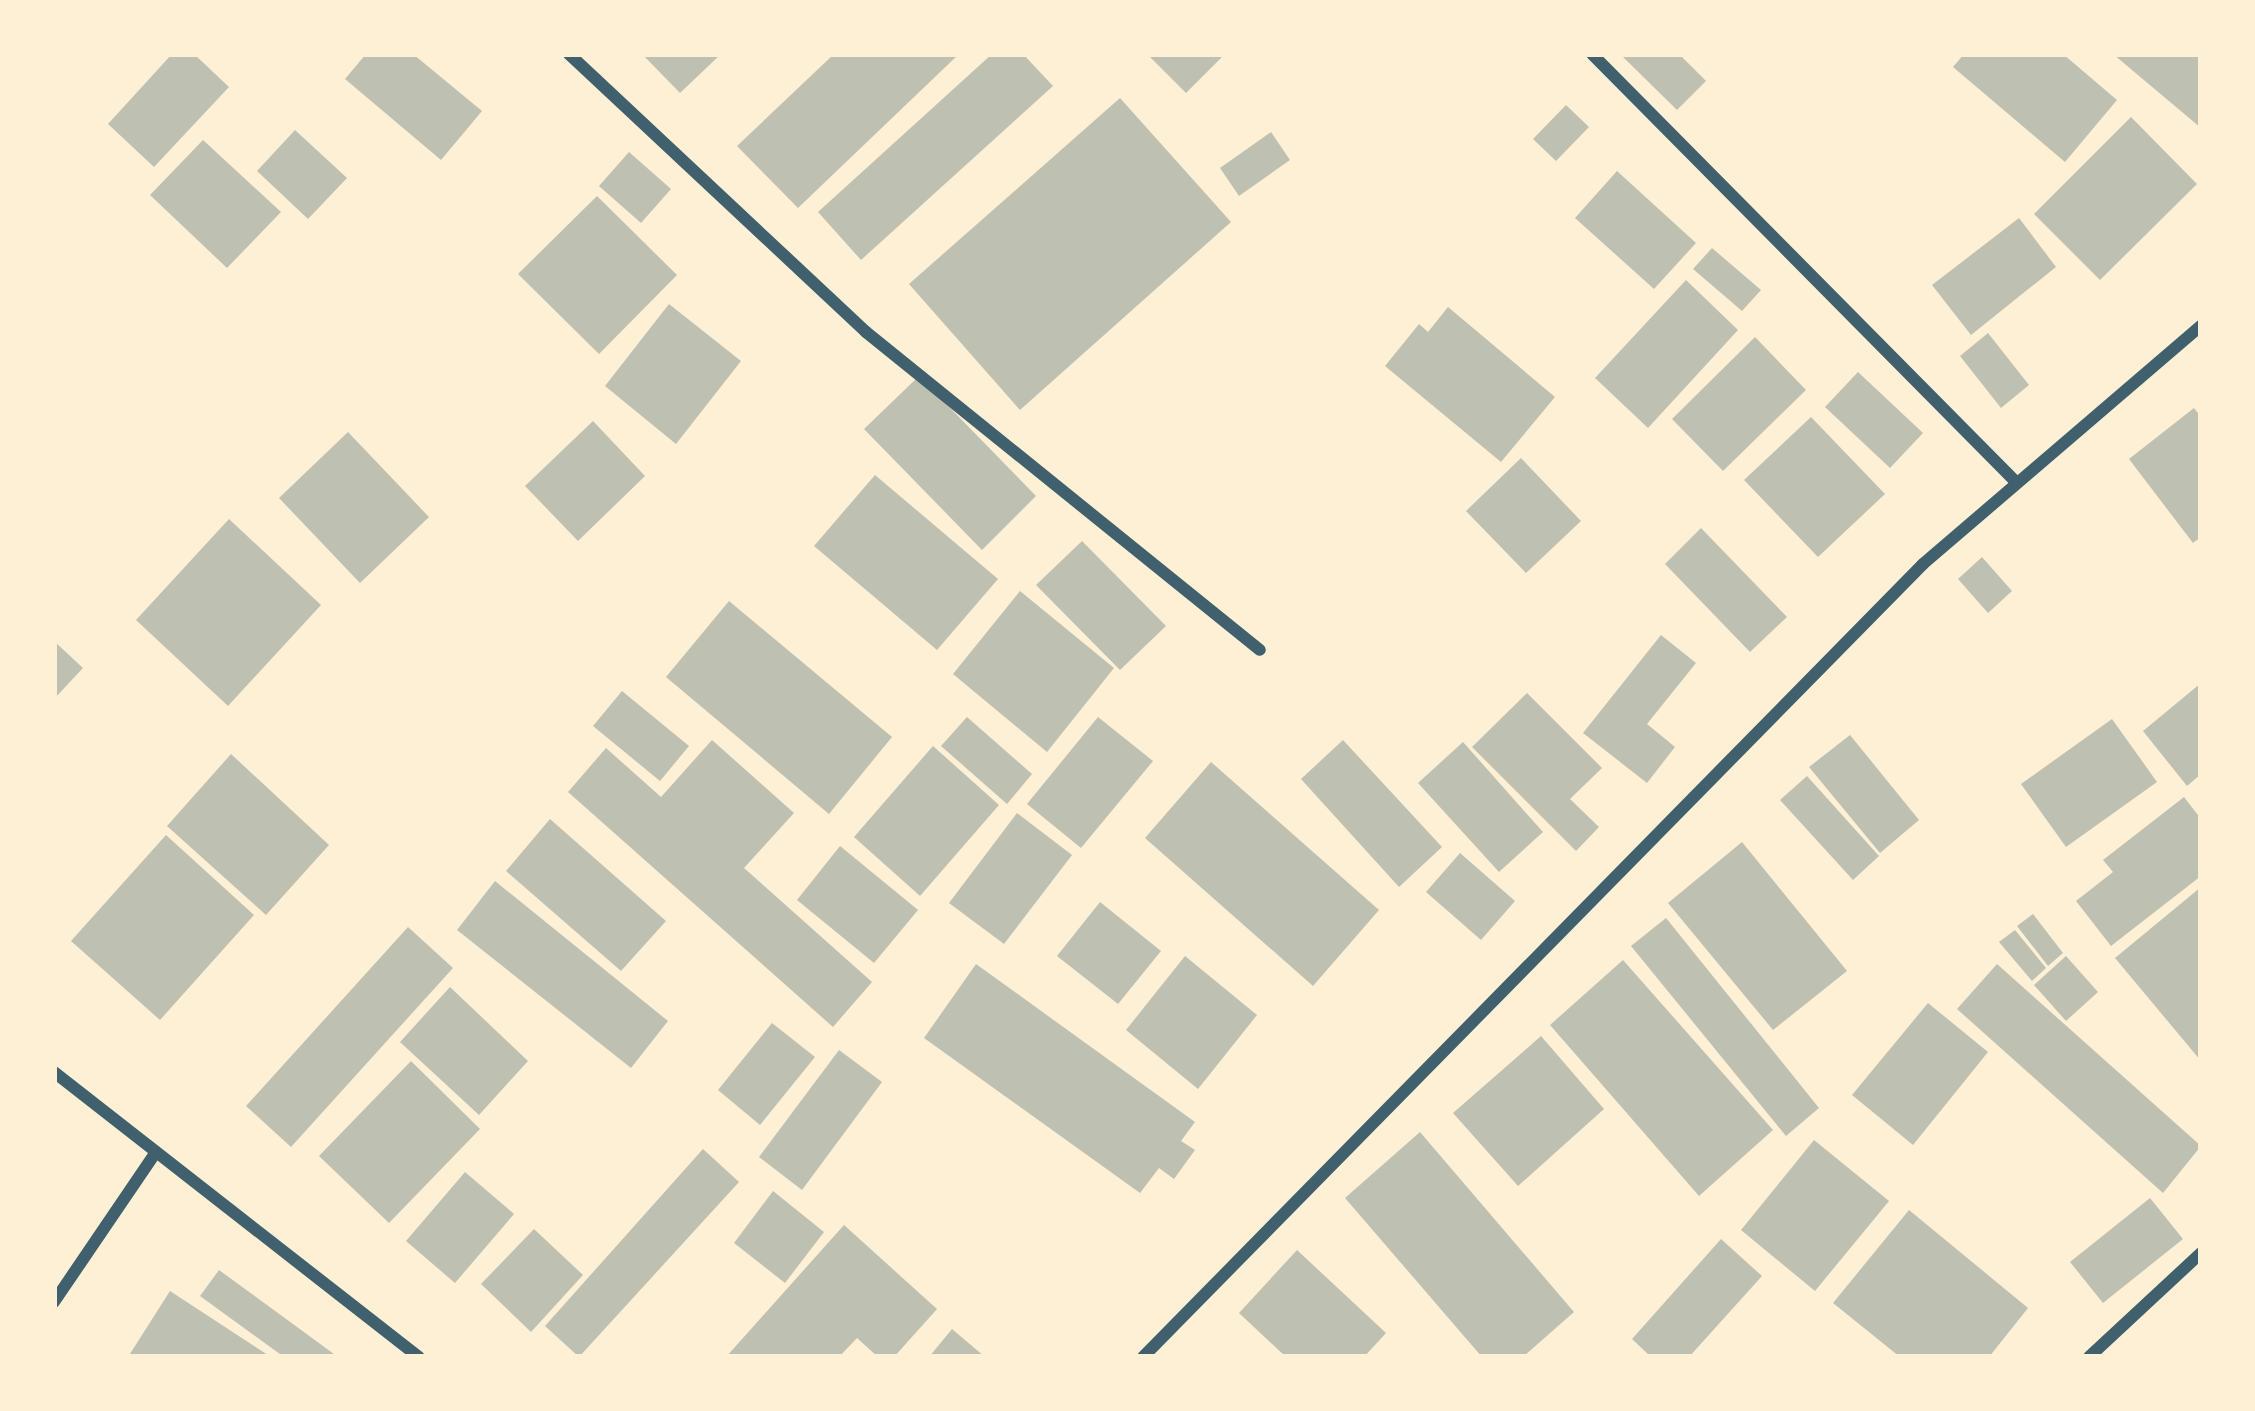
<!DOCTYPE html>
<html>
<head>
<meta charset="utf-8">
<style>
  body { margin:0 }
  #map { position:relative; width:2255px; height:1411px; overflow:hidden; background:#fdf0d5; font-family:"Archivo Narrow",sans-serif }
  div>[style] { position:absolute }
  .building>* { inset:0; background:#bec0b2 }
  .minor>* { height:12px; margin:-6px; padding:0 6px; transform-origin:6px; border-radius:6px; background:#3f606c }
  span { translate:-50% -50%; white-space:nowrap; text-align:center; line-height:1.15; -webkit-text-stroke:12px #fdf0d5; paint-order:stroke }
  .frame { position:absolute; inset:0; border:57px solid #fdf0d5; pointer-events:none }
</style>
</head>
<body>
<div id="map">
  <div class="building">
    <div style="clip-path:polygon(172px 54px,194px 54px,229px 87px,154px 167px,108px 124px)"></div>
    <div style="clip-path:polygon(366px 54px,413px 54px,482px 111px,441px 160px,345px 79px)"></div>
    <div style="clip-path:polygon(642px 54px,721px 54px,680px 93px)"></div>
    <div style="clip-path:polygon(834px 54px,959px 54px,798px 208px,737px 146px)"></div>
    <div style="clip-path:polygon(992px 54px,1023px 54px,1053px 86px,861px 260px,818px 212px)"></div>
    <div style="clip-path:polygon(1147px 54px,1225px 54px,1186px 93px)"></div>
    <div style="clip-path:polygon(1620px 54px,1679px 54px,1706px 81px,1677px 110px)"></div>
    <div style="clip-path:polygon(1964px 54px,2063px 54px,2117px 100px,2065px 162px,1953px 67px)"></div>
    <div style="clip-path:polygon(2113px 54px,2201px 54px,2201px 128px)"></div>
    <div style="clip-path:polygon(1120px 98px,1231px 222px,1020px 410px,909px 284px)"></div>
    <div style="clip-path:polygon(1566px 105px,1589px 127px,1556px 161px,1533px 139px)"></div>
    <div style="clip-path:polygon(2131px 117px,2197px 184px,2100px 280px,2034px 214px)"></div>
    <div style="clip-path:polygon(295px 130px,347px 178px,308px 219px,257px 171px)"></div>
    <div style="clip-path:polygon(1271px 132px,1290px 160px,1239px 196px,1220px 168px)"></div>
    <div style="clip-path:polygon(203px 140px,281px 212px,227px 268px,150px 195px)"></div>
    <div style="clip-path:polygon(629px 152px,671px 189px,641px 223px,599px 186px)"></div>
    <div style="clip-path:polygon(1617px 171px,1696px 243px,1654px 289px,1575px 218px)"></div>
    <div style="clip-path:polygon(597px 196px,677px 275px,599px 354px,518px 274px)"></div>
    <div style="clip-path:polygon(2019px 218px,2056px 267px,1971px 335px,1932px 285px)"></div>
    <div style="clip-path:polygon(1712px 248px,1761px 290px,1742px 311px,1693px 269px)"></div>
    <div style="clip-path:polygon(1686px 280px,1738px 330px,1648px 428px,1595px 378px)"></div>
    <div style="clip-path:polygon(669px 304px,741px 361px,676px 444px,605px 386px)"></div>
    <div style="clip-path:polygon(1448px 307px,1555px 397px,1501px 462px,1385px 366px,1419px 324px,1428px 332px)"></div>
    <div style="clip-path:polygon(1988px 333px,2029px 385px,2001px 408px,1960px 356px)"></div>
    <div style="clip-path:polygon(1755px 337px,1806px 390px,1723px 471px,1672px 419px)"></div>
    <div style="clip-path:polygon(1858px 372px,1923px 433px,1890px 468px,1825px 407px)"></div>
    <div style="clip-path:polygon(919px 376px,1036px 496px,982px 550px,864px 429px)"></div>
    <div style="clip-path:polygon(2194px 408px,2201px 417px,2201px 537px,2193px 543px,2129px 459px)"></div>
    <div style="clip-path:polygon(1811px 417px,1885px 494px,1818px 557px,1744px 480px)"></div>
    <div style="clip-path:polygon(593px 421px,645px 476px,578px 541px,525px 486px)"></div>
    <div style="clip-path:polygon(348px 432px,429px 517px,360px 583px,279px 498px)"></div>
    <div style="clip-path:polygon(1521px 458px,1581px 521px,1526px 573px,1466px 511px)"></div>
    <div style="clip-path:polygon(875px 475px,998px 579px,937px 650px,814px 546px)"></div>
    <div style="clip-path:polygon(229px 519px,321px 605px,228px 706px,136px 620px)"></div>
    <div style="clip-path:polygon(1701px 528px,1787px 617px,1750px 652px,1665px 564px)"></div>
    <div style="clip-path:polygon(1082px 541px,1166px 626px,1120px 670px,1036px 585px)"></div>
    <div style="clip-path:polygon(1982px 557px,2012px 591px,1988px 613px,1958px 579px)"></div>
    <div style="clip-path:polygon(1020px 591px,1114px 668px,1047px 752px,953px 674px)"></div>
    <div style="clip-path:polygon(729px 601px,892px 737px,829px 814px,666px 677px)"></div>
    <div style="clip-path:polygon(1661px 635px,1696px 663px,1647px 724px,1675px 747px,1647px 783px,1583px 733px)"></div>
    <div style="clip-path:polygon(54px 641px,83px 668px,54px 699px)"></div>
    <div style="clip-path:polygon(2201px 683px,2201px 774px,2187px 786px,2143px 731px)"></div>
    <div style="clip-path:polygon(622px 691px,689px 746px,660px 781px,593px 726px)"></div>
    <div style="clip-path:polygon(1527px 693px,1602px 768px,1570px 799px,1599px 827px,1576px 851px,1472px 747px)"></div>
    <div style="clip-path:polygon(967px 717px,1032px 774px,1007px 804px,941px 746px)"></div>
    <div style="clip-path:polygon(1098px 717px,1153px 761px,1081px 848px,1027px 804px)"></div>
    <div style="clip-path:polygon(2112px 719px,2157px 782px,2066px 847px,2021px 784px)"></div>
    <div style="clip-path:polygon(1850px 735px,1919px 820px,1880px 853px,1809px 767px)"></div>
    <div style="clip-path:polygon(712px 740px,794px 813px,744px 868px,872px 982px,833px 1027px,568px 792px,606px 748px,661px 797px)"></div>
    <div style="clip-path:polygon(1343px 740px,1442px 847px,1399px 887px,1301px 779px)"></div>
    <div style="clip-path:polygon(1463px 742px,1543px 832px,1499px 872px,1418px 783px)"></div>
    <div style="clip-path:polygon(933px 746px,999px 805px,920px 896px,854px 837px)"></div>
    <div style="clip-path:polygon(231px 754px,329px 845px,266px 915px,167px 826px)"></div>
    <div style="clip-path:polygon(1211px 762px,1379px 910px,1313px 986px,1145px 838px)"></div>
    <div style="clip-path:polygon(1807px 776px,1879px 856px,1853px 880px,1780px 800px)"></div>
    <div style="clip-path:polygon(2184px 797px,2201px 819px,2201px 876px,2111px 946px,2076px 901px,2113px 872px,2103px 860px)"></div>
    <div style="clip-path:polygon(1017px 813px,1072px 855px,1004px 944px,949px 903px)"></div>
    <div style="clip-path:polygon(550px 819px,666px 921px,621px 971px,506px 871px)"></div>
    <div style="clip-path:polygon(166px 835px,254px 915px,160px 1020px,71px 941px)"></div>
    <div style="clip-path:polygon(1742px 842px,1847px 971px,1773px 1030px,1668px 903px)"></div>
    <div style="clip-path:polygon(840px 846px,918px 910px,874px 963px,797px 900px)"></div>
    <div style="clip-path:polygon(1460px 853px,1515px 901px,1481px 940px,1426px 892px)"></div>
    <div style="clip-path:polygon(495px 881px,668px 1021px,631px 1068px,457px 930px)"></div>
    <div style="clip-path:polygon(2201px 887px,2201px 1061px,2115px 958px)"></div>
    <div style="clip-path:polygon(1100px 902px,1161px 951px,1118px 1004px,1057px 956px)"></div>
    <div style="clip-path:polygon(2033px 914px,2063px 953px,2048px 966px,2017px 926px)"></div>
    <div style="clip-path:polygon(1666px 918px,1819px 1108px,1786px 1136px,1631px 946px)"></div>
    <div style="clip-path:polygon(408px 927px,453px 968px,291px 1147px,246px 1106px)"></div>
    <div style="clip-path:polygon(2015px 930px,2046px 968px,2032px 981px,1999px 942px)"></div>
    <div style="clip-path:polygon(1185px 956px,1257px 1015px,1198px 1089px,1126px 1030px)"></div>
    <div style="clip-path:polygon(2066px 956px,2098px 992px,2066px 1021px,2034px 985px)"></div>
    <div style="clip-path:polygon(1623px 960px,1773px 1130px,1699px 1196px,1550px 1025px)"></div>
    <div style="clip-path:polygon(976px 964px,1195px 1122px,1181px 1141px,1195px 1150px,1174px 1179px,1159px 1168px,1140px 1193px,924px 1038px)"></div>
    <div style="clip-path:polygon(1997px 964px,2201px 1146px,2163px 1193px,1957px 1009px)"></div>
    <div style="clip-path:polygon(450px 987px,528px 1061px,479px 1115px,400px 1042px)"></div>
    <div style="clip-path:polygon(1928px 1003px,1988px 1052px,1913px 1145px,1852px 1095px)"></div>
    <div style="clip-path:polygon(772px 1023px,815px 1057px,760px 1125px,718px 1090px)"></div>
    <div style="clip-path:polygon(1541px 1036px,1604px 1109px,1518px 1186px,1453px 1113px)"></div>
    <div style="clip-path:polygon(839px 1050px,882px 1082px,802px 1190px,759px 1157px)"></div>
    <div style="clip-path:polygon(411px 1061px,480px 1129px,389px 1223px,319px 1156px)"></div>
    <div style="clip-path:polygon(1420px 1132px,1574px 1312px,1523px 1357px,1482px 1357px,1345px 1198px)"></div>
    <div style="clip-path:polygon(1814px 1140px,1889px 1201px,1815px 1291px,1741px 1230px)"></div>
    <div style="clip-path:polygon(703px 1149px,739px 1182px,579px 1357px,545px 1326px)"></div>
    <div style="clip-path:polygon(465px 1172px,514px 1214px,455px 1283px,406px 1241px)"></div>
    <div style="clip-path:polygon(773px 1191px,824px 1232px,785px 1283px,734px 1243px)"></div>
    <div style="clip-path:polygon(2150px 1198px,2183px 1239px,2103px 1303px,2070px 1262px)"></div>
    <div style="clip-path:polygon(1909px 1210px,2028px 1308px,1989px 1357px,1900px 1357px,1833px 1303px)"></div>
    <div style="clip-path:polygon(844px 1225px,937px 1309px,894px 1357px,878px 1357px,857px 1338px,839px 1357px,726px 1357px)"></div>
    <div style="clip-path:polygon(534px 1229px,583px 1275px,531px 1332px,481px 1284px)"></div>
    <div style="clip-path:polygon(1721px 1239px,1762px 1276px,1689px 1357px,1651px 1357px,1632px 1339px)"></div>
    <div style="clip-path:polygon(1297px 1250px,1386px 1333px,1364px 1357px,1286px 1357px,1239px 1313px)"></div>
    <div style="clip-path:polygon(219px 1270px,338px 1357px,284px 1357px,200px 1296px)"></div>
    <div style="clip-path:polygon(170px 1291px,271px 1357px,128px 1357px)"></div>
    <div style="clip-path:polygon(952px 1329px,985px 1357px,929px 1357px)"></div>
  </div>
  <div class="minor">
    <div style="left:569px;top:54px;width:407px;rotate:43.1deg"></div>
    <div style="left:866px;top:332px;width:506px;rotate:38.91deg"></div>
    <div style="left:1592px;top:54px;width:601px;rotate:45.27deg"></div>
    <div style="left:54px;top:1072px;width:463px;rotate:38deg"></div>
    <div style="left:54px;top:1302px;width:181px;rotate:-55.8deg"></div>
    <div style="left:1143px;top:1357px;width:1112px;rotate:-45.47deg"></div>
    <div style="left:1923px;top:564px;width:366px;rotate:-40.6deg"></div>
    <div style="left:2089px;top:1357px;width:153px;rotate:-42.9deg"></div>
  </div>
  <div class="frame"></div>
</div>
</body>
</html>
